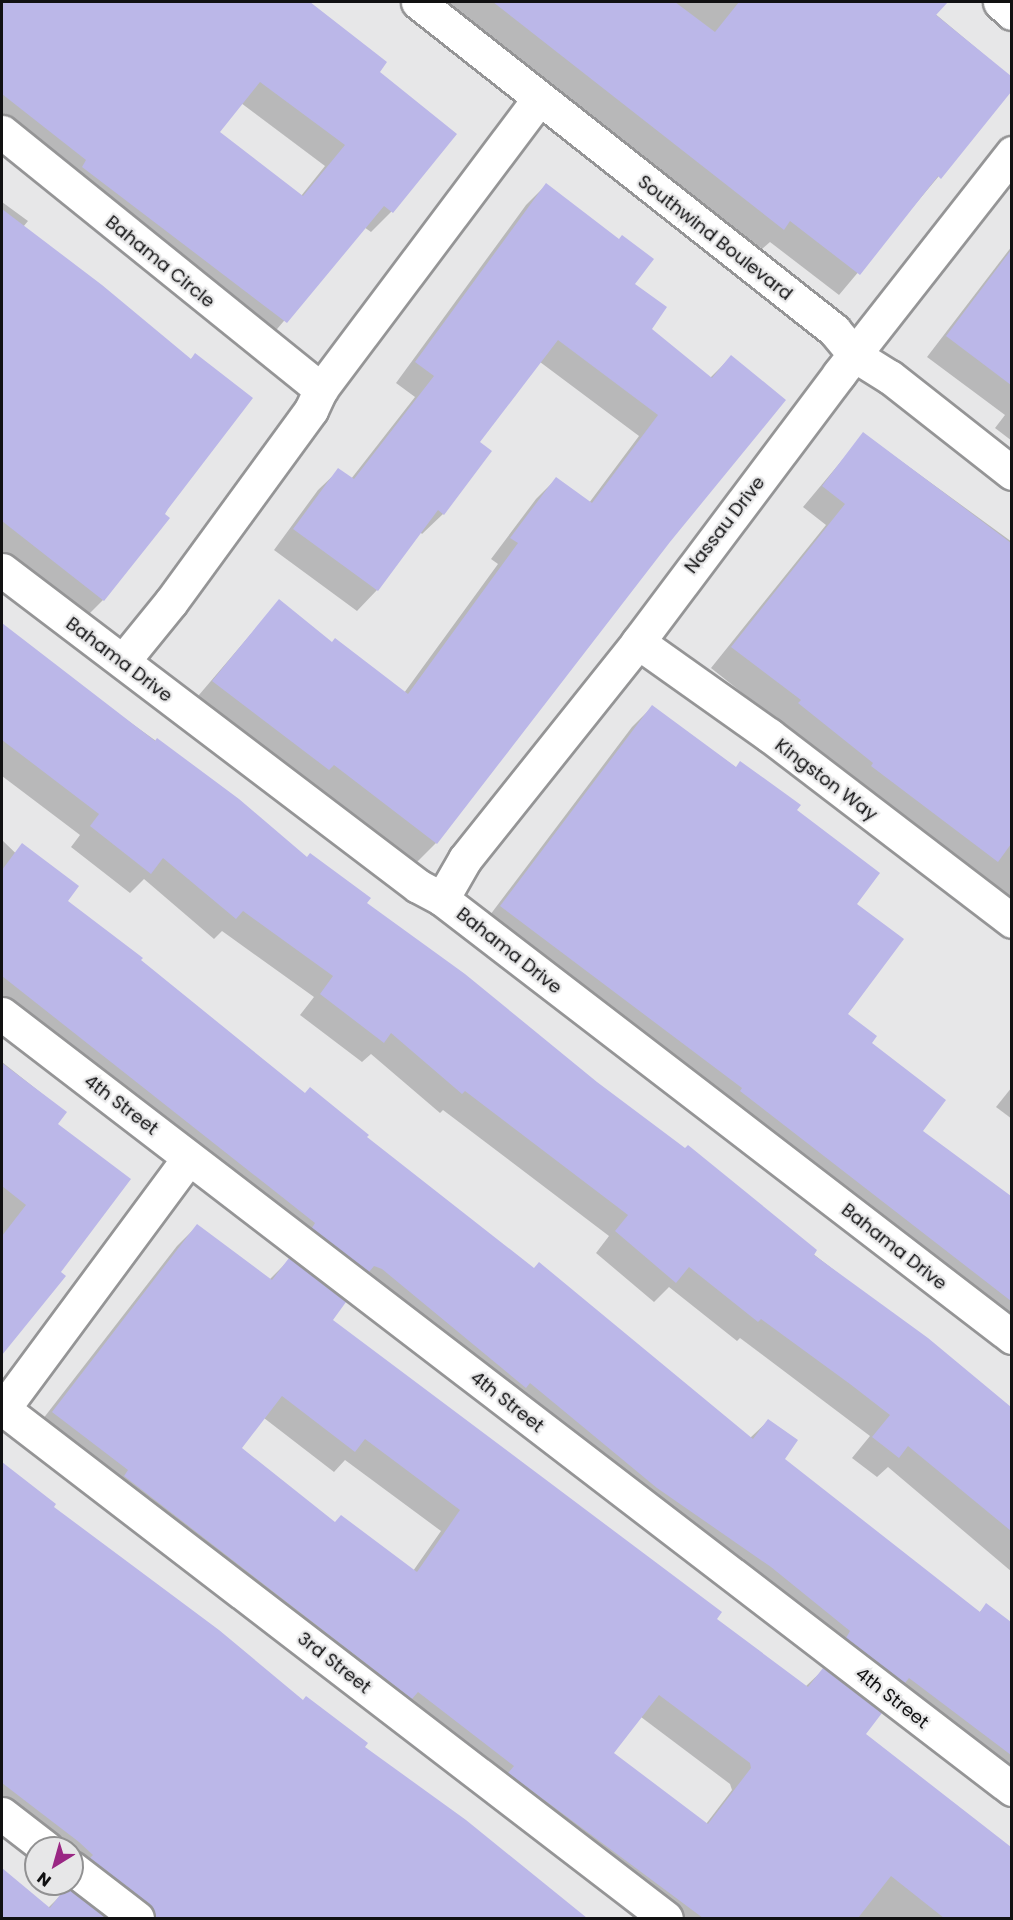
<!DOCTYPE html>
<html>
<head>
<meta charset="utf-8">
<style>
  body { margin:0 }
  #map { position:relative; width:1013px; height:1920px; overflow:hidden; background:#e7e7e8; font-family:Poppins,sans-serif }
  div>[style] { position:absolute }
  .shadow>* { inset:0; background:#0003 }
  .building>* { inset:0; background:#bbb7e8 }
  .roads { filter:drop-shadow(2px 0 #959596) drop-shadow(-2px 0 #959596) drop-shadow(0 2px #959596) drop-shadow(0 -2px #959596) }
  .minor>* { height:33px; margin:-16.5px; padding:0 16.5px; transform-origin:16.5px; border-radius:16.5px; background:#fff }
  span { translate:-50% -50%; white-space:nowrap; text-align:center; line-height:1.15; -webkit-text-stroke:4.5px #e7e7e8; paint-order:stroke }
  .street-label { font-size:18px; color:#111112 }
  .frame { position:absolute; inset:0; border:3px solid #111112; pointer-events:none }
  .north { position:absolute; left:24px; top:1836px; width:60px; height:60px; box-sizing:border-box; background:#e7e7e8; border:2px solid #919192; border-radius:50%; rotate:217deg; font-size:16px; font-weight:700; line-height:24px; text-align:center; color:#111112 }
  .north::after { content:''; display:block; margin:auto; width:21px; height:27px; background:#9a2784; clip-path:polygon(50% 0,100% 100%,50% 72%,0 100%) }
</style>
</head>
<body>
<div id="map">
  <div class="shadow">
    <div style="clip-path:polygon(evenodd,2px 2px,309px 2px,385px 62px,378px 72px,455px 134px,391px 212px,371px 232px,364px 227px,266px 342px,2px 130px,2px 2px,241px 103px,325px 166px,301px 196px,217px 132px,241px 103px)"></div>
    <div style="clip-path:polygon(438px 2px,921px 2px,1012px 78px,1012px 89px,839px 295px,770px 242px,762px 249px,522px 64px,458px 10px,454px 14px)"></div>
    <div style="clip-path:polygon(546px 185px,633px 284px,650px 329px,710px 378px,731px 357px,669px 541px,436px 843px,416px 863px,313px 785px,308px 790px,193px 702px,279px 601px,331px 644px,404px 693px,498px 564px,491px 559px,536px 499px,556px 479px,589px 503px,639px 436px,540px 362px,478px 442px,443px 514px,422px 534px,420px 532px,377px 590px,357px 611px,274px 550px,318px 490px,339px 470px,351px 479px,415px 397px,396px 383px,526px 205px)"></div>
    <div style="clip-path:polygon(2px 202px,28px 221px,23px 227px,190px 360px,195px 355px,103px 600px,83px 620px,2px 557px)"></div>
    <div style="clip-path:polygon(1012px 246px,1012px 441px,995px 428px,1005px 415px,927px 357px)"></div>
    <div style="clip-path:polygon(864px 434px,1012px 542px,1012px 908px,711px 668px,826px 525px,803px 507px)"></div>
    <div style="clip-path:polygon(2px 624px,56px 669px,238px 800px,307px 859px,1012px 1409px,1012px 1572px,888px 1467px,877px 1477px,852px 1458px,870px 1436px,740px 1338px,737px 1341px,669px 1287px,654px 1302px,596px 1253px,609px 1236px,443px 1110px,440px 1113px,371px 1054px,362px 1062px,300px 1015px,314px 997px,222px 931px,214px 939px,144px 879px,130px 893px,71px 847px,80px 835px,2px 776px)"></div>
    <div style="clip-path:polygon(652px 707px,795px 810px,854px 904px,846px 1015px,869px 1043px,921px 1131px,1012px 1198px,1012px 1335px,481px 927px,632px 727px)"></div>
    <div style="clip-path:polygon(2px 840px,66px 902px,305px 1094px,750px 1438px,768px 1421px,783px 1459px,979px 1613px,986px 1605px,1012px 1624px,1012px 1793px,2px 1002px)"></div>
    <div style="clip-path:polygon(2px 1062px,65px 1112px,56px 1124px,59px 1272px,63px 1276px,2px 1353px)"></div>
    <div style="clip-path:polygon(1012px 1087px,1012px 1119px,996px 1107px)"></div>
    <div style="clip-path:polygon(evenodd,197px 1226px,269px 1280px,289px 1260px,331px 1320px,715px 1619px,805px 1687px,823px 1670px,864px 1734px,1012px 1849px,1012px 1918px,655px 1918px,32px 1433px,177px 1246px,197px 1226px,264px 1418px,334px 1472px,345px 1460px,441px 1531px,413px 1571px,334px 1524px,240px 1448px,264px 1418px,197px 1226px,641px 1717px,730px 1784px,732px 1790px,706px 1824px,612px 1754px,641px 1717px)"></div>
    <div style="clip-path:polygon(2px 1463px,54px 1504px,51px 1507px,585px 1918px,122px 1918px,72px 1875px,72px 1848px,40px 1848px,2px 1818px)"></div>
    <div style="clip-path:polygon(2px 1870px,48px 1908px,67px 1889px,104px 1918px,2px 1918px)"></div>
  </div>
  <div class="building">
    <div style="clip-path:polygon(evenodd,2px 2px,310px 2px,387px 62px,380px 72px,457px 134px,393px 213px,384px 206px,287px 323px,82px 167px,86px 160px,2px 94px,2px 2px,260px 82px,345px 145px,303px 196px,220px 132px,260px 82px)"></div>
    <div style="clip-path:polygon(493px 2px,675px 2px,715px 32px,739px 2px,948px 2px,936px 15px,1011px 76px,1011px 92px,941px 179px,938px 176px,860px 275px,790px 221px,784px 230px)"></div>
    <div style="clip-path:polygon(546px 183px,619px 239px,622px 235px,654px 259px,635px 284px,667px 307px,652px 329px,712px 378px,731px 355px,786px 400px,670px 542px,437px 844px,334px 765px,329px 770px,212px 681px,279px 599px,332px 642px,335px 638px,408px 694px,518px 543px,510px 538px,556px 477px,592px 503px,658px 415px,558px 340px,480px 442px,492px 451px,444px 515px,438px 510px,378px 591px,293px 529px,338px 468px,354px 479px,434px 376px,415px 362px)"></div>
    <div style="clip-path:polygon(2px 209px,102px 285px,191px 359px,195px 353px,253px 398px,168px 509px,165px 514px,170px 518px,104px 601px,2px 521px)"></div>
    <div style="clip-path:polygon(1011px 250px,1011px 385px,946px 336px)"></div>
    <div style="clip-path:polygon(863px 432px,1011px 543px,1011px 844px,998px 862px,871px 766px,873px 763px,798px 703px,801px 700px,731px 647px,845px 504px,822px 486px)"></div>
    <div style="clip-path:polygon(2px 623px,155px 741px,157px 738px,239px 799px,307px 857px,310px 853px,371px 898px,367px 903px,465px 974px,597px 1082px,685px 1148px,688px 1145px,817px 1250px,814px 1255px,928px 1338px,1011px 1407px,1011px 1531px,908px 1446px,899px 1458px,872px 1437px,890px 1415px,850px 1384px,761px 1319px,758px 1322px,689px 1267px,676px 1283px,615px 1231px,628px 1215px,465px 1091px,462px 1094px,391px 1033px,384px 1043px,320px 994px,333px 976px,243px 911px,236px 919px,163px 858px,151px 874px,90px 826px,99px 814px,2px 740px)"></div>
    <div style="clip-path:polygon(652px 705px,736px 767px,740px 761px,801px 805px,797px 810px,880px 873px,857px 904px,904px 939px,848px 1014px,877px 1036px,872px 1043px,946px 1100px,923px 1131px,1011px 1196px,1011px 1301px,740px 1091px,742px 1088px,500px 906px)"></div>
    <div style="clip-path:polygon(22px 843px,79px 886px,68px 901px,143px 958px,141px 960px,305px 1093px,310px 1087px,369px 1135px,367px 1137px,534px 1268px,539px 1262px,753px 1439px,768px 1419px,798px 1440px,785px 1459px,980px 1612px,986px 1603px,1011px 1622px,1011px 1755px,909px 1678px,905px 1683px,846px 1638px,850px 1631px,771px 1567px,657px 1488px,530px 1383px,526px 1388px,382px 1269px,374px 1266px,369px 1272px,312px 1228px,315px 1223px,2px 976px,2px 870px)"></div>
    <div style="clip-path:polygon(2px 1063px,67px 1112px,58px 1124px,131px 1179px,61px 1272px,66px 1276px,2px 1355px,2px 1236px,26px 1205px,2px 1186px)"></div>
    <div style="clip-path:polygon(evenodd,197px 1224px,272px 1280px,289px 1258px,346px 1302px,333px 1320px,722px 1612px,717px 1619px,808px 1687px,823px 1668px,882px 1713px,866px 1734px,1011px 1847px,1011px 1918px,944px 1918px,891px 1876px,858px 1918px,703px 1918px,508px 1773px,514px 1766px,418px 1692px,412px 1699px,124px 1476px,128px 1470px,52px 1412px,197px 1224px,282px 1396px,355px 1452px,365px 1439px,460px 1510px,417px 1572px,341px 1515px,335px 1522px,242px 1448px,282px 1396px,197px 1224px,659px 1695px,750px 1763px,751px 1768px,708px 1824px,614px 1753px,659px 1695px)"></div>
    <div style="clip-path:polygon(2px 1462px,56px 1504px,54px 1507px,219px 1630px,303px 1700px,306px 1696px,368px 1743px,365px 1747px,466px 1820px,587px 1918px,155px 1918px,148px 1903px,90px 1858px,93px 1855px,79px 1842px,2px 1783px)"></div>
    <div style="clip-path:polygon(2px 1868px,50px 1908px,66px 1887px,107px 1918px,2px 1918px)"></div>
  </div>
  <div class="roads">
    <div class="minor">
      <div style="left:418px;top:2px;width:530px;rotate:38.25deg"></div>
      <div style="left:834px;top:330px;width:34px;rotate:50deg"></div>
      <div style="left:856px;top:356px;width:40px;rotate:32deg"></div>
      <div style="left:890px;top:377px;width:155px;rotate:38.2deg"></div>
      <div style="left:1000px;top:2px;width:16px;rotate:43deg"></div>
      <div style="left:2px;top:132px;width:410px;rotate:38.9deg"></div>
      <div style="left:2px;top:570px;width:522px;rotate:37.22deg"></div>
      <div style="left:418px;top:886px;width:27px;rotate:28deg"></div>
      <div style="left:442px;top:899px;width:719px;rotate:37.54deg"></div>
      <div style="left:638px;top:642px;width:161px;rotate:35.4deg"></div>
      <div style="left:769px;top:735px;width:306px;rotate:37.4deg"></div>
      <div style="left:123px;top:661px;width:76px;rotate:-50.9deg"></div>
      <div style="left:171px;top:602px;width:238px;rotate:-53.9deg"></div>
      <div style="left:311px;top:410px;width:23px;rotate:-65deg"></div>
      <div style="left:321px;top:389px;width:361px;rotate:-53.1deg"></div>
      <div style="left:442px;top:899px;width:46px;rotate:-60.1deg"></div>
      <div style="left:465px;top:859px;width:278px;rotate:-51.4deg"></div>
      <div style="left:638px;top:642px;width:335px;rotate:-53.1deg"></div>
      <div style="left:839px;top:374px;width:281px;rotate:-51.9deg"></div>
      <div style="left:2px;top:1014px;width:1273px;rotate:37.5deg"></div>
      <div style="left:2px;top:1408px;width:837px;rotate:37.53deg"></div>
      <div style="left:3px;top:1409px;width:312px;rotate:-53.5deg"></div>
      <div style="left:2px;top:1814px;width:56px;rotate:37.7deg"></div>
      <div style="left:72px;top:1868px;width:82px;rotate:37.6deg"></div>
    </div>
  </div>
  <div class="street-label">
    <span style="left:715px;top:238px;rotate:38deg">Southwind Boulevard</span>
    <span style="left:160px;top:262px;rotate:39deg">Bahama Circle</span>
    <span style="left:725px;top:525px;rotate:-52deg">Nassau Drive</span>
    <span style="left:119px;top:660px;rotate:37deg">Bahama Drive</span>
    <span style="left:826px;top:780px;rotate:37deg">Kingston Way</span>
    <span style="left:509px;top:951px;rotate:38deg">Bahama Drive</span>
    <span style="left:121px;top:1105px;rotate:37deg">4th Street</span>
    <span style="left:894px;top:1247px;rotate:38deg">Bahama Drive</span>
    <span style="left:507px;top:1402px;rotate:38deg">4th Street</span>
    <span style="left:334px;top:1663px;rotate:38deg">3rd Street</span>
    <span style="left:892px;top:1698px;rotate:38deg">4th Street</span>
  </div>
  <div class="frame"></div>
  <div class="north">N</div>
</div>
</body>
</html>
